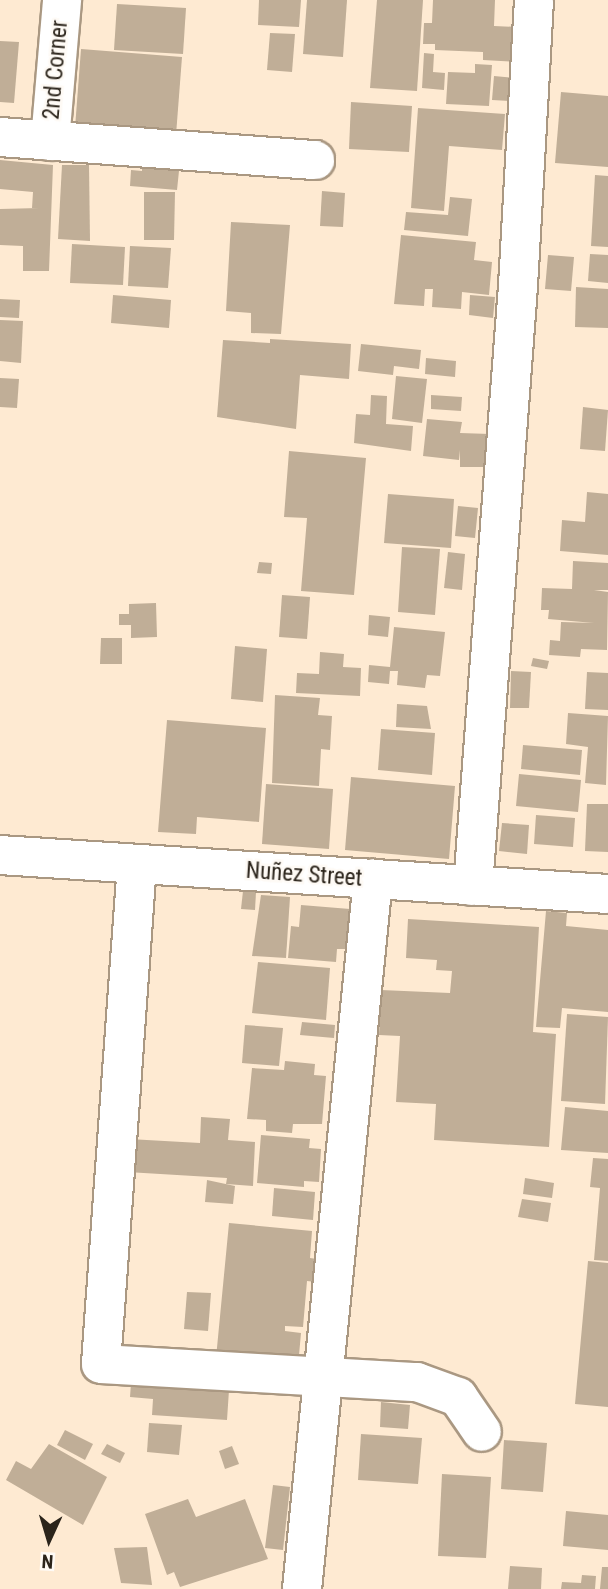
<!DOCTYPE html>
<html>
<head>
<meta charset="utf-8">
<style>
  body { margin:0 }
  #map { position:relative; width:608px; height:1589px; overflow:hidden; background:#feead2; font-family:"Roboto Condensed",sans-serif }
  div>[style] { position:absolute }
  .building>* { inset:0; background:#c0ae97 }
  .roads { filter:drop-shadow(2px 0 #aa9882) drop-shadow(-2px 0 #aa9882) drop-shadow(0 2px #aa9882) drop-shadow(0 -2px #aa9882) }
  .minor>* { height:38px; margin:-19px; padding:0 19px; transform-origin:19px; border-radius:19px; background:#fff }
  span { translate:-50% -50%; white-space:nowrap; text-align:center; line-height:1.15; -webkit-text-stroke:5px #fefaf5; paint-order:stroke }
  .street-label { font-size:23px; color:#2b241b }
  .north { position:absolute; left:14px; top:1505px; width:70px; height:70px; -webkit-text-stroke:5px #fefaf5; paint-order:stroke; rotate:184deg; font-size:19px; font-weight:700; line-height:28px; text-align:center; color:#2b241b }
  .north::after { content:''; display:block; margin:auto; width:24px; height:32px; background:#2b241b; clip-path:polygon(50% 0,100% 100%,50% 72%,0 100%) }
</style>
</head>
<body>
<div id="map">
  <div class="building">
    <div style="clip-path:polygon(259px 0,301px 0,299px 27px,258px 25px)"></div>
    <div style="clip-path:polygon(307px 0,347px 0,343px 57px,303px 54px)"></div>
    <div style="clip-path:polygon(377px 0,423px 0,417px 91px,370px 88px)"></div>
    <div style="clip-path:polygon(433px 0,495px 0,494px 26px,519px 27px,517px 62px,483px 60px,483px 52px,435px 50px,435px 44px,423px 44px,424px 23px,432px 23px)"></div>
    <div style="clip-path:polygon(117px 4px,186px 8px,183px 54px,114px 50px)"></div>
    <div style="clip-path:polygon(270px 33px,295px 34px,292px 72px,267px 70px)"></div>
    <div style="clip-path:polygon(0 41px,19px 42px,14px 103px,0 102px)"></div>
    <div style="clip-path:polygon(81px 49px,182px 57px,176px 135px,75px 128px)"></div>
    <div style="clip-path:polygon(424px 53px,434px 54px,433px 72px,445px 73px,444px 90px,422px 88px)"></div>
    <div style="clip-path:polygon(475px 64px,492px 65px,489px 106px,446px 104px,448px 72px,475px 73px)"></div>
    <div style="clip-path:polygon(494px 76px,514px 78px,512px 101px,492px 100px)"></div>
    <div style="clip-path:polygon(561px 92px,608px 96px,608px 167px,555px 163px)"></div>
    <div style="clip-path:polygon(351px 102px,412px 106px,409px 152px,349px 149px)"></div>
    <div style="clip-path:polygon(418px 108px,505px 114px,502px 150px,449px 146px,444px 211px,411px 208px)"></div>
    <div style="clip-path:polygon(0 160px,53px 165px,49px 271px,23px 271px,23px 246px,0 245px,0 209px,39px 208px,32px 208px,33px 192px,0 189px)"></div>
    <div style="clip-path:polygon(142px 163px,179px 171px,177px 190px,130px 186px,131px 170px,142px 171px)"></div>
    <div style="clip-path:polygon(62px 165px,89px 165px,90px 241px,58px 239px)"></div>
    <div style="clip-path:polygon(595px 175px,608px 176px,608px 247px,591px 246px)"></div>
    <div style="clip-path:polygon(322px 191px,345px 193px,343px 227px,320px 226px)"></div>
    <div style="clip-path:polygon(144px 192px,175px 192px,174px 240px,144px 240px)"></div>
    <div style="clip-path:polygon(450px 197px,472px 199px,468px 236px,404px 230px,406px 212px,448px 215px)"></div>
    <div style="clip-path:polygon(231px 222px,290px 225px,281px 334px,251px 333px,251px 313px,226px 311px)"></div>
    <div style="clip-path:polygon(401px 235px,476px 242px,474px 260px,492px 262px,489px 295px,462px 292px,461px 309px,432px 307px,433px 289px,425px 289px,424px 306px,394px 304px)"></div>
    <div style="clip-path:polygon(72px 244px,125px 247px,123px 285px,70px 283px)"></div>
    <div style="clip-path:polygon(130px 246px,171px 248px,168px 288px,128px 286px)"></div>
    <div style="clip-path:polygon(590px 254px,608px 255px,608px 283px,588px 281px)"></div>
    <div style="clip-path:polygon(548px 255px,574px 257px,571px 291px,545px 289px)"></div>
    <div style="clip-path:polygon(576px 287px,608px 289px,608px 328px,575px 327px)"></div>
    <div style="clip-path:polygon(113px 295px,171px 300px,169px 328px,111px 323px)"></div>
    <div style="clip-path:polygon(470px 295px,495px 297px,493px 318px,469px 315px)"></div>
    <div style="clip-path:polygon(0 299px,20px 300px,19px 318px,0 317px)"></div>
    <div style="clip-path:polygon(0 320px,23px 321px,21px 363px,0 361px)"></div>
    <div style="clip-path:polygon(270px 339px,351px 344px,349px 379px,300px 375px,296px 429px,217px 417px,223px 340px,270px 343px)"></div>
    <div style="clip-path:polygon(361px 344px,421px 350px,419px 369px,394px 366px,393px 375px,358px 371px)"></div>
    <div style="clip-path:polygon(426px 358px,456px 361px,455px 377px,425px 374px)"></div>
    <div style="clip-path:polygon(396px 376px,427px 379px,422px 423px,392px 419px)"></div>
    <div style="clip-path:polygon(0 378px,19px 379px,17px 408px,0 407px)"></div>
    <div style="clip-path:polygon(371px 395px,387px 396px,386px 424px,413px 426px,411px 451px,354px 443px,356px 414px,370px 415px)"></div>
    <div style="clip-path:polygon(431px 395px,462px 397px,461px 411px,431px 409px)"></div>
    <div style="clip-path:polygon(583px 407px,608px 410px,605px 451px,580px 449px)"></div>
    <div style="clip-path:polygon(427px 419px,462px 422px,460px 433px,490px 434px,490px 467px,460px 467px,460px 450px,459px 460px,423px 456px)"></div>
    <div style="clip-path:polygon(289px 451px,366px 458px,354px 595px,301px 591px,307px 518px,284px 517px)"></div>
    <div style="clip-path:polygon(587px 492px,608px 494px,608px 555px,560px 551px,562px 520px,585px 522px)"></div>
    <div style="clip-path:polygon(388px 494px,454px 499px,451px 548px,384px 543px)"></div>
    <div style="clip-path:polygon(458px 506px,478px 508px,475px 538px,455px 536px)"></div>
    <div style="clip-path:polygon(402px 547px,440px 549px,435px 615px,398px 612px)"></div>
    <div style="clip-path:polygon(448px 552px,465px 554px,462px 590px,444px 588px)"></div>
    <div style="clip-path:polygon(573px 561px,608px 563px,608px 590px,594px 590px,608px 592px,607px 650px,581px 649px,580px 657px,549px 655px,550px 640px,560px 641px,561px 622px,594px 623px,548px 619px,549px 610px,541px 610px,542px 588px,572px 589px)"></div>
    <div style="clip-path:polygon(259px 562px,272px 563px,271px 574px,257px 573px)"></div>
    <div style="clip-path:polygon(282px 595px,310px 597px,307px 639px,279px 637px)"></div>
    <div style="clip-path:polygon(156px 603px,157px 637px,131px 638px,131px 625px,119px 625px,119px 614px,129px 614px,129px 604px)"></div>
    <div style="clip-path:polygon(369px 615px,390px 617px,388px 637px,368px 635px)"></div>
    <div style="clip-path:polygon(394px 627px,445px 632px,440px 676px,427px 675px,425px 688px,397px 685px,398px 671px,390px 671px,389px 684px,368px 682px,369px 665px,390px 667px)"></div>
    <div style="clip-path:polygon(101px 638px,122px 638px,122px 664px,100px 664px)"></div>
    <div style="clip-path:polygon(235px 646px,267px 649px,263px 702px,231px 699px)"></div>
    <div style="clip-path:polygon(320px 652px,344px 654px,343px 667px,361px 668px,360px 696px,296px 693px,297px 673px,319px 674px)"></div>
    <div style="clip-path:polygon(533px 658px,549px 661px,547px 669px,531px 666px)"></div>
    <div style="clip-path:polygon(511px 671px,531px 672px,529px 708px,510px 708px)"></div>
    <div style="clip-path:polygon(587px 672px,608px 673px,608px 710px,585px 709px)"></div>
    <div style="clip-path:polygon(275px 695px,320px 698px,318px 715px,332px 716px,330px 750px,321px 749px,319px 786px,272px 783px)"></div>
    <div style="clip-path:polygon(397px 704px,427px 706px,431px 729px,396px 727px)"></div>
    <div style="clip-path:polygon(568px 713px,608px 716px,606px 785px,585px 783px,588px 747px,566px 744px)"></div>
    <div style="clip-path:polygon(167px 720px,266px 728px,259px 822px,197px 817px,196px 834px,158px 832px)"></div>
    <div style="clip-path:polygon(381px 729px,435px 733px,432px 775px,378px 770px)"></div>
    <div style="clip-path:polygon(523px 745px,582px 750px,580px 775px,521px 769px)"></div>
    <div style="clip-path:polygon(519px 774px,581px 780px,578px 812px,516px 806px)"></div>
    <div style="clip-path:polygon(351px 777px,455px 786px,449px 859px,345px 850px)"></div>
    <div style="clip-path:polygon(266px 784px,333px 789px,329px 849px,262px 844px)"></div>
    <div style="clip-path:polygon(587px 804px,608px 804px,608px 852px,585px 851px)"></div>
    <div style="clip-path:polygon(536px 815px,575px 818px,573px 847px,534px 844px)"></div>
    <div style="clip-path:polygon(502px 823px,529px 825px,527px 854px,499px 851px)"></div>
    <div style="clip-path:polygon(243px 891px,256px 892px,255px 910px,241px 909px)"></div>
    <div style="clip-path:polygon(261px 895px,290px 897px,286px 958px,252px 956px)"></div>
    <div style="clip-path:polygon(301px 905px,350px 909px,347px 949px,337px 949px,336px 962px,288px 958px,291px 926px,299px 927px)"></div>
    <div style="clip-path:polygon(546px 911px,567px 913px,566px 926px,608px 930px,608px 1012px,562px 1008px,560px 1028px,536px 1027px)"></div>
    <div style="clip-path:polygon(408px 919px,539px 927px,533px 1032px,556px 1034px,549px 1147px,434px 1140px,436px 1104px,396px 1102px,400px 1036px,379px 1035px,381px 990px,450px 993px,452px 971px,436px 970px,437px 960px,406px 958px)"></div>
    <div style="clip-path:polygon(258px 962px,330px 968px,326px 1020px,252px 1013px)"></div>
    <div style="clip-path:polygon(567px 1014px,608px 1017px,605px 1104px,561px 1101px)"></div>
    <div style="clip-path:polygon(302px 1022px,335px 1025px,334px 1038px,300px 1035px)"></div>
    <div style="clip-path:polygon(245px 1025px,283px 1028px,279px 1066px,242px 1063px)"></div>
    <div style="clip-path:polygon(285px 1061px,315px 1064px,314px 1075px,326px 1076px,322px 1124px,293px 1124px,292px 1133px,266px 1131px,266px 1120px,247px 1119px,252px 1068px,284px 1070px)"></div>
    <div style="clip-path:polygon(565px 1107px,608px 1111px,608px 1153px,561px 1150px)"></div>
    <div style="clip-path:polygon(201px 1117px,230px 1119px,228px 1140px,255px 1142px,253px 1186px,226px 1184px,227px 1178px,127px 1172px,129px 1139px,200px 1143px)"></div>
    <div style="clip-path:polygon(261px 1135px,310px 1139px,309px 1148px,321px 1149px,319px 1182px,304px 1181px,304px 1187px,257px 1183px)"></div>
    <div style="clip-path:polygon(593px 1158px,608px 1159px,608px 1261px,594px 1260px,600px 1188px,590px 1187px)"></div>
    <div style="clip-path:polygon(525px 1178px,554px 1183px,552px 1198px,523px 1194px)"></div>
    <div style="clip-path:polygon(207px 1180px,235px 1186px,233px 1204px,205px 1202px)"></div>
    <div style="clip-path:polygon(274px 1188px,315px 1192px,313px 1220px,272px 1216px)"></div>
    <div style="clip-path:polygon(522px 1199px,551px 1203px,548px 1222px,518px 1217px)"></div>
    <div style="clip-path:polygon(229px 1223px,312px 1231px,310px 1258px,317px 1259px,316px 1282px,307px 1281px,303px 1327px,285px 1326px,285px 1331px,301px 1333px,298px 1366px,216px 1358px)"></div>
    <div style="clip-path:polygon(588px 1261px,608px 1263px,608px 1407px,575px 1404px)"></div>
    <div style="clip-path:polygon(187px 1292px,211px 1293px,208px 1331px,184px 1329px)"></div>
    <div style="clip-path:polygon(131px 1383px,229px 1390px,227px 1420px,152px 1415px,153px 1399px,130px 1397px)"></div>
    <div style="clip-path:polygon(381px 1402px,410px 1405px,408px 1429px,380px 1427px)"></div>
    <div style="clip-path:polygon(149px 1423px,182px 1425px,179px 1455px,147px 1452px)"></div>
    <div style="clip-path:polygon(65px 1430px,93px 1444px,85px 1460px,57px 1445px)"></div>
    <div style="clip-path:polygon(361px 1434px,422px 1438px,418px 1484px,358px 1480px)"></div>
    <div style="clip-path:polygon(504px 1440px,547px 1443px,543px 1492px,501px 1489px)"></div>
    <div style="clip-path:polygon(49px 1444px,107px 1477px,83px 1525px,6px 1480px,16px 1461px,31px 1469px)"></div>
    <div style="clip-path:polygon(107px 1444px,125px 1453px,120px 1463px,101px 1454px)"></div>
    <div style="clip-path:polygon(232px 1446px,239px 1464px,225px 1469px,219px 1451px)"></div>
    <div style="clip-path:polygon(442px 1474px,491px 1477px,486px 1558px,438px 1556px)"></div>
    <div style="clip-path:polygon(273px 1485px,290px 1487px,283px 1550px,265px 1548px)"></div>
    <div style="clip-path:polygon(188px 1499px,196px 1517px,245px 1499px,268px 1559px,180px 1587px,174px 1572px,167px 1575px,145px 1514px)"></div>
    <div style="clip-path:polygon(566px 1511px,608px 1515px,608px 1550px,563px 1546px)"></div>
    <div style="clip-path:polygon(147px 1547px,152px 1585px,121px 1583px,114px 1548px)"></div>
    <div style="clip-path:polygon(510px 1566px,542px 1568px,541px 1589px,508px 1589px)"></div>
    <div style="clip-path:polygon(602px 1567px,608px 1567px,608px 1589px,600px 1589px)"></div>
    <div style="clip-path:polygon(582px 1575px,596px 1576px,595px 1589px,561px 1589px,562px 1582px,581px 1583px)"></div>
  </div>
  <div class="roads">
    <div class="minor">
      <div style="left:0;top:137px;width:316px;rotate:4.2deg"></div>
      <div style="left:50px;top:141px;width:142px;rotate:-85.1deg"></div>
      <div style="left:0;top:855px;width:609px;rotate:3.67deg"></div>
      <div style="left:137px;top:864px;width:501px;rotate:94.12deg"></div>
      <div style="left:101px;top:1364px;width:317px;rotate:3.3deg"></div>
      <div style="left:417px;top:1382px;width:44px;rotate:20.1deg"></div>
      <div style="left:458px;top:1397px;width:42px;rotate:55.6deg"></div>
      <div style="left:473px;top:886px;width:602px;rotate:-85.71deg"></div>
      <div style="left:518px;top:286px;width:286px;rotate:-86.8deg"></div>
      <div style="left:302px;top:1589px;width:714px;rotate:-84.29deg"></div>
    </div>
  </div>
  <div class="street-label">
    <span style="left:56px;top:70px;rotate:-85deg">2nd Corner</span>
    <span style="left:304px;top:875px;rotate:4deg">Nuñez Street</span>
  </div>
  <div class="north">N</div>
</div>
</body>
</html>
